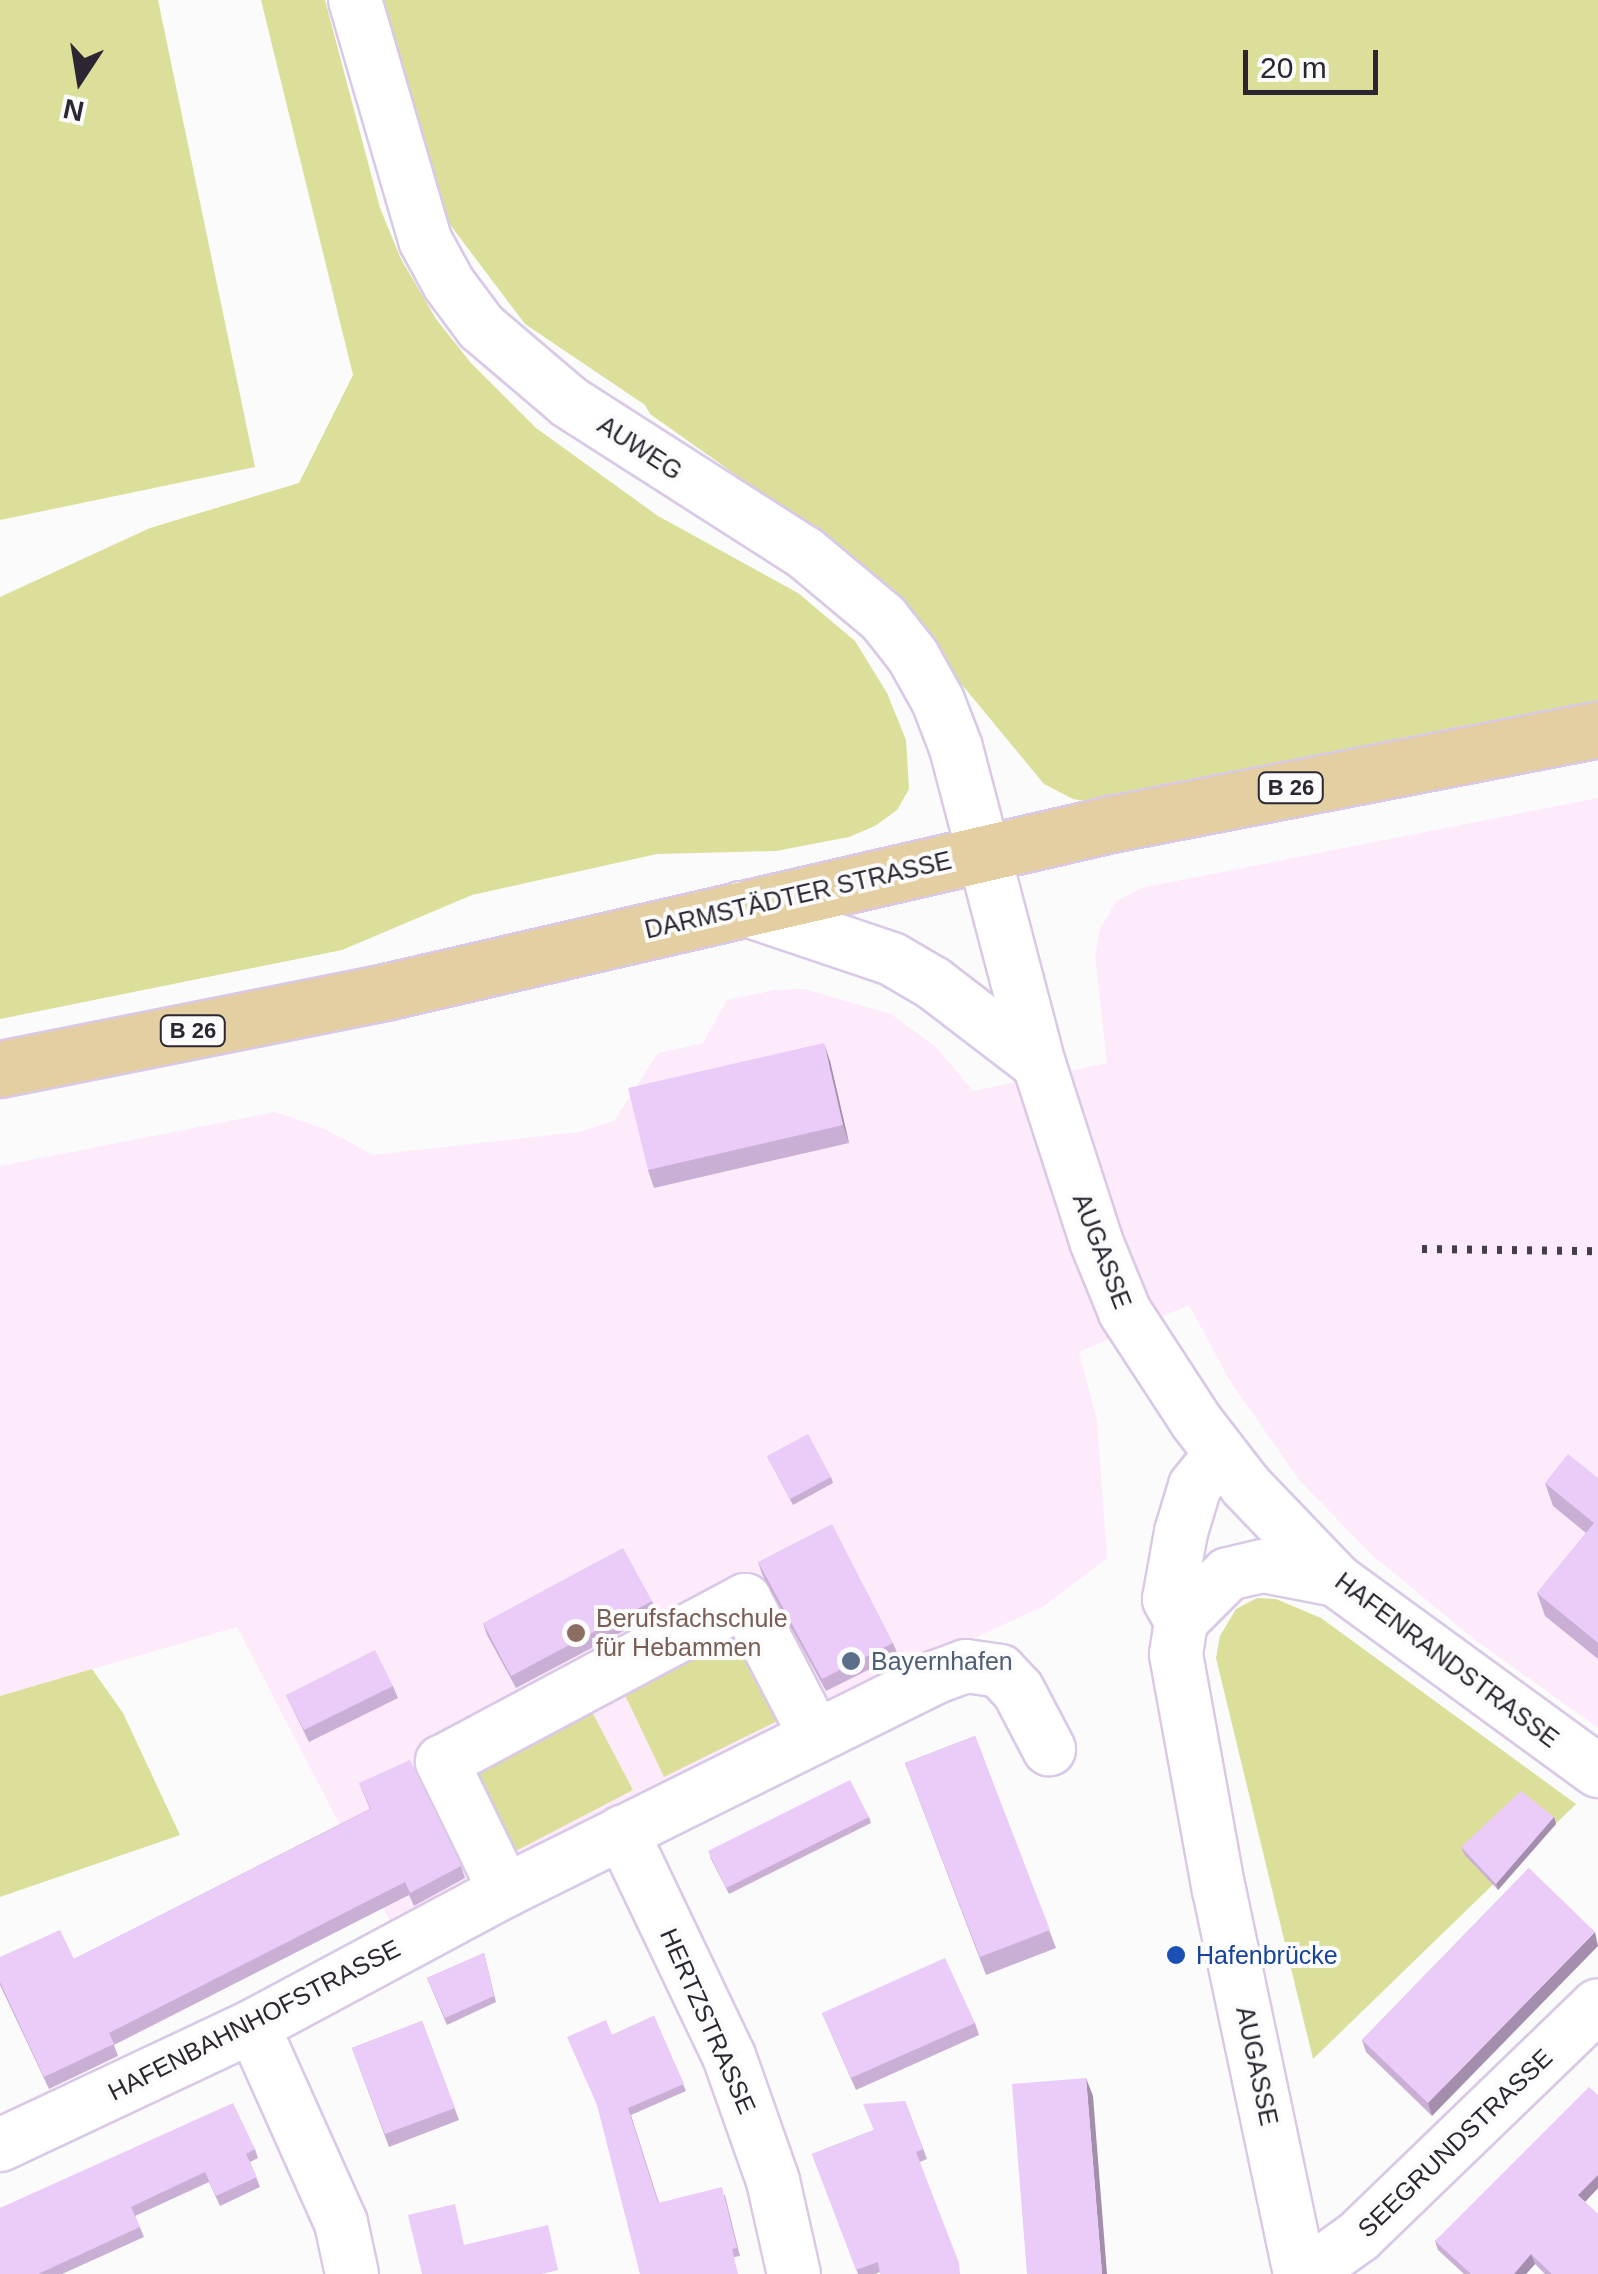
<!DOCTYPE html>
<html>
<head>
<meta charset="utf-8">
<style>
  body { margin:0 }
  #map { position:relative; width:1598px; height:2274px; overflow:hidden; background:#fbfbfb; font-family:Helvetica,sans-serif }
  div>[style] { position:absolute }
  .industrial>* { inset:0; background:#fdebfc }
  .green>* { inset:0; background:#dbdf9a }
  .roads { filter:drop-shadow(2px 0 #d9c9e7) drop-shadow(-2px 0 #d9c9e7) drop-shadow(0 2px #d9c9e7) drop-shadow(0 -2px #d9c9e7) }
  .minor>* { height:52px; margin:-26px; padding:0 26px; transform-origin:26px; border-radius:26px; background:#fff }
  .primary>* { height:55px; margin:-27.5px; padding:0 27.5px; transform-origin:27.5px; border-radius:27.5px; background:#e3cfa1 }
  .rail>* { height:8px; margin-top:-4px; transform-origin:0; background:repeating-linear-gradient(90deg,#433e48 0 5px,transparent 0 15px) }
  .wall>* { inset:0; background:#caafd5 }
  .shaded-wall>* { inset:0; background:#a48eae }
  .building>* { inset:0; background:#ebcbf8 }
  .dots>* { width:28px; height:28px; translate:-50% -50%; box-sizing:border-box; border:5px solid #fbfbfb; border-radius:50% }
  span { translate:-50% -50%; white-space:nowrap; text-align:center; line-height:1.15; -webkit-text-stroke:8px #fbfbfb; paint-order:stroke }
  .shield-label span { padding:2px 8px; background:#fbfbfb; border:2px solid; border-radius:8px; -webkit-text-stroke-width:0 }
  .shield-label { font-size:22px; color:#2c2632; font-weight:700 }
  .street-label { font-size:25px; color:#2c2632 }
  .education-label { font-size:25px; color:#785e54 }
  .left { translate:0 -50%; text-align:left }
  .service-label { font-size:25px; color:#4e5e75 }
  .transit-label { font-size:25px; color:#164399 }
  .north { position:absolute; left:30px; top:30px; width:100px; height:100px; -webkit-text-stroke:8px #fbfbfb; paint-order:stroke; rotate:192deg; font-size:28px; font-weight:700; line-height:40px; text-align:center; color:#2c2632 }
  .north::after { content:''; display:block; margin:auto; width:35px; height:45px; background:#2c2632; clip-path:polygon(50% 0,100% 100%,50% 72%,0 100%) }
  .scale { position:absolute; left:1243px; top:50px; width:135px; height:45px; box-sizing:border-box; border:5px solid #2c2632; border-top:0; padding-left:12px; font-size:30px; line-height:35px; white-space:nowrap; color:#2c2632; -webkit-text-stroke:8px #fbfbfb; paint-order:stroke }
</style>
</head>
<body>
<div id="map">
  <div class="industrial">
    <div style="clip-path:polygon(1598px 798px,1598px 1728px,1475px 1640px,1372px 1555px,1300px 1481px,1230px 1381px,1189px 1305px,1079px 1352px,1097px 1420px,1107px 1558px,1044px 1606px,733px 1749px,394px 1929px,237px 1627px,0 1696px,0 1166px,275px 1112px,325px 1129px,373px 1155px,579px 1132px,614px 1121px,658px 1053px,703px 1043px,727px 1000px,774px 990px,804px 989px,891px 1014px,937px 1048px,973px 1091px,1107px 1063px,1095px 956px,1100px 928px,1117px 901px,1141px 888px)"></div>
  </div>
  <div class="green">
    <div style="clip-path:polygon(0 0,158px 0,255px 467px,0 520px)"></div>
    <div style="clip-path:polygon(261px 0,325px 0,380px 208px,401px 259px,436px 319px,471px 363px,536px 428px,658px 516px,798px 593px,855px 641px,887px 693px,906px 740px,909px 789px,897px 810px,875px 826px,849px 837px,776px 851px,657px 854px,472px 895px,342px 950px,0 1019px,0 597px,150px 528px,299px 483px,353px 375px)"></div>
    <div style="clip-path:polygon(382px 0,1598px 0,1598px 704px,1102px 804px,1073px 799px,1044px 784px,862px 564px,650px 414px,645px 405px,525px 324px,448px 222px)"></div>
    <div style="clip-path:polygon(1257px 1598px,1276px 1599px,1321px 1618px,1576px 1804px,1313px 2059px,1216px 1658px,1220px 1636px,1236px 1609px)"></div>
    <div style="clip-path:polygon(739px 1633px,781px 1719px,664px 1777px,624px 1693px)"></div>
    <div style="clip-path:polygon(92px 1669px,123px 1713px,180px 1835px,0 1897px,0 1696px)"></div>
    <div style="clip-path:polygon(587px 1709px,592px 1712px,633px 1790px,512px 1853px,471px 1770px)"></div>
  </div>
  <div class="roads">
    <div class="minor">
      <div style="left:355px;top:0;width:250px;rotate:73.7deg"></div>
      <div style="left:425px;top:240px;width:50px;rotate:61.4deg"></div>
      <div style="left:449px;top:284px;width:54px;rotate:53.3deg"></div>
      <div style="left:481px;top:327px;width:116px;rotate:40.4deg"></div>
      <div style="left:569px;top:402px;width:279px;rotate:32.6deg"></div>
      <div style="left:804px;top:552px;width:103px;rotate:39.9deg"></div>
      <div style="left:883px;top:618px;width:48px;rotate:51.7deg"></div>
      <div style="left:913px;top:656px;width:51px;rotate:60.9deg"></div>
      <div style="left:938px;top:701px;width:50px;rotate:69deg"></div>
      <div style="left:956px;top:748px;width:327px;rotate:75.3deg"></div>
      <div style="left:1039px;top:1064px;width:186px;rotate:72.1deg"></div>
      <div style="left:1096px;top:1241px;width:77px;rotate:67.8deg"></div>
      <div style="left:1125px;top:1312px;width:130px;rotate:56.9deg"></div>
      <div style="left:1196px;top:1421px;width:82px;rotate:52.4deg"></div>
      <div style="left:1246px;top:1486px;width:130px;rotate:46.2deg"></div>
      <div style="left:1336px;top:1580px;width:324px;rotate:36.1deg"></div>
      <div style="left:741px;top:908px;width:159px;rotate:18.7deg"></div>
      <div style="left:892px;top:959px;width:48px;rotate:30.3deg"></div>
      <div style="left:933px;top:983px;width:133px;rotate:37.4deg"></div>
      <div style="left:1181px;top:1621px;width:25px;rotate:-119deg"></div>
      <div style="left:1169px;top:1599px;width:68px;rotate:-79.8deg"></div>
      <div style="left:1181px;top:1532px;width:48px;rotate:-73.1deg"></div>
      <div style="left:1195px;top:1486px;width:40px;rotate:-51deg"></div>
      <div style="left:622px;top:1832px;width:248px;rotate:64.5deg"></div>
      <div style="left:729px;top:2056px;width:133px;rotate:70.6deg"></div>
      <div style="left:773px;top:2181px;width:95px;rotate:77.3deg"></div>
      <div style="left:505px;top:1891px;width:144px;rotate:-116deg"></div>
      <div style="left:442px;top:1762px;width:344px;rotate:-28.1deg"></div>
      <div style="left:745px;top:1600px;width:152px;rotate:62.6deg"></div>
      <div style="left:253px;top:2026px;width:216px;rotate:65.9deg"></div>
      <div style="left:341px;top:2223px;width:52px;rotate:77.8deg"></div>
      <div style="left:0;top:2145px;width:280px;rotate:-25.2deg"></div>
      <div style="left:253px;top:2026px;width:286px;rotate:-28.2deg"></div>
      <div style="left:505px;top:1891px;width:481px;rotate:-26.4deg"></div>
      <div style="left:936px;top:1677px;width:32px;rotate:-20deg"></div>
      <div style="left:966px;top:1666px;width:34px;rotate:8deg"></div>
      <div style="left:1000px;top:1671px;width:26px;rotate:47deg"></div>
      <div style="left:1018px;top:1690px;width:67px;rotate:62.3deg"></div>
      <div style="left:1300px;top:2274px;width:391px;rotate:-101.9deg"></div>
      <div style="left:1219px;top:1891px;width:241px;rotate:-100.3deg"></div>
      <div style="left:1176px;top:1654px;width:33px;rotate:-81deg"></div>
      <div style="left:1181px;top:1621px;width:66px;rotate:-45deg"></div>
      <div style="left:1228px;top:1574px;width:36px;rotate:-13deg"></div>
      <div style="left:1263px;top:1566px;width:74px;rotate:10.9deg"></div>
      <div style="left:1306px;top:2274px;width:65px;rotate:-35.6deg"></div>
      <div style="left:1359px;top:2236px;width:332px;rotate:-44deg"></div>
    </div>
    <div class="primary">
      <div style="left:0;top:1069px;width:393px;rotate:-11.3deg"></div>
      <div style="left:385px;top:992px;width:745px;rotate:-13.03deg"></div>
      <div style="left:1111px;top:824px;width:496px;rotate:-11deg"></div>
    </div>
  </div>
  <div class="rail">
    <div style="left:1422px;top:1249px;width:176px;rotate:0.7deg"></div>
  </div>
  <div class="wall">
    <div style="clip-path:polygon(830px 1061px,849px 1143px,654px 1188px,648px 1170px)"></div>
    <div style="clip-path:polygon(767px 1456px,831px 1477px,833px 1483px,793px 1505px)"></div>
    <div style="clip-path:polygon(1598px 1478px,1598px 1659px,1545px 1616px,1537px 1593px,1586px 1533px,1553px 1506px,1545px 1483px)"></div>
    <div style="clip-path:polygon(758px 1562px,893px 1643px,898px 1655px,826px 1691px,762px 1574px)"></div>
    <div style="clip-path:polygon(652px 1601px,656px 1614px,516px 1688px,487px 1635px,483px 1623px)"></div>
    <div style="clip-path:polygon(393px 1686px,398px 1698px,309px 1742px,286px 1695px)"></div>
    <div style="clip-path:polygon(975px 1736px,1056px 1948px,986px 1975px,905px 1763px)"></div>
    <div style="clip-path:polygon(359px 1783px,461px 1866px,465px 1878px,414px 1906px,409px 1895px,114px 2045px,118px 2056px,49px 2089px,0 1985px,0 1957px,74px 1959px,370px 1809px)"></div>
    <div style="clip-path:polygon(869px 1817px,871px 1823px,729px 1894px,710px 1857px)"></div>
    <div style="clip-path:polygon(1554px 1817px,1556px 1824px,1498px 1890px,1464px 1854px,1461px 1847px)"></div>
    <div style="clip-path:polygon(1529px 1868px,1432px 2116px,1366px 2052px,1362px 2040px)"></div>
    <div style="clip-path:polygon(484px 1953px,496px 2002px,447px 2025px,427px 1978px)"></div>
    <div style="clip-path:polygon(822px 2013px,975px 2023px,979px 2035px,856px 2090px)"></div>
    <div style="clip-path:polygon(654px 2016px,686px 2091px,631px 2115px,659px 2203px,725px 2195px,740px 2256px,640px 2274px,612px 2035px)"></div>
    <div style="clip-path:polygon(422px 2021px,459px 2120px,389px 2147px,352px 2048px)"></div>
    <div style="clip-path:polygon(1598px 2095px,1598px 2188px,1585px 2202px,1598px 2274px,1545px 2274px,1535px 2264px,1526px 2274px,1464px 2274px,1438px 2250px,1435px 2241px)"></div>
    <div style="clip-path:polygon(905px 2101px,927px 2159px,920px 2162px,880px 2272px,875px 2274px,858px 2274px,812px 2154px,874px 2130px)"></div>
    <div style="clip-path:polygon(255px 2149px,258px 2158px,250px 2162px,260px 2187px,220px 2206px,209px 2182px,135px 2216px,144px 2237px,62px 2274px,0 2274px,0 2208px)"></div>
  </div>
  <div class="shaded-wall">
    <div style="clip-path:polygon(824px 1043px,830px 1061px,849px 1143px,843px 1125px)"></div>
    <div style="clip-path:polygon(1554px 1817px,1556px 1824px,1498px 1890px,1496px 1884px)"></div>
    <div style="clip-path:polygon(1595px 1932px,1598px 1946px,1432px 2116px,1428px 2103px)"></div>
    <div style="clip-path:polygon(1086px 2078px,1093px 2096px,1107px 2274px,1102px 2274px)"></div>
    <div style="clip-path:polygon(1598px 2175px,1598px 2188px,1582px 2205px,1578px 2195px)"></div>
    <div style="clip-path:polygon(1531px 2254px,1535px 2264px,1526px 2274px,1514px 2274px)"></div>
  </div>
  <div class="building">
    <div style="clip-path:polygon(824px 1043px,843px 1125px,648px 1170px,628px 1088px)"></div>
    <div style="clip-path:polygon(808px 1434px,831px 1477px,790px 1499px,767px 1456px)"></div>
    <div style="clip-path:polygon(1568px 1454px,1598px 1478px,1598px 1643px,1537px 1593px,1594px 1523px,1545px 1483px)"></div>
    <div style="clip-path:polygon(832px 1524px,893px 1643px,822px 1679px,758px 1562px)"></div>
    <div style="clip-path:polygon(623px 1548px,652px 1601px,511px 1676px,483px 1623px)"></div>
    <div style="clip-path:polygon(375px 1650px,393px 1686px,304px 1730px,286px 1695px)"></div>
    <div style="clip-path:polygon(975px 1736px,1050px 1930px,980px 1957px,905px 1763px)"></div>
    <div style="clip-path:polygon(410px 1760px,461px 1866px,410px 1893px,405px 1882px,109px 2033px,114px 2044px,44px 2077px,0 1982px,0 1957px,60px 1930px,74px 1959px,371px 1809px,359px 1783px)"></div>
    <div style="clip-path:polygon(850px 1780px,869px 1817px,726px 1888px,708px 1851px)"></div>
    <div style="clip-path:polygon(1521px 1791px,1554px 1817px,1496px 1884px,1461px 1847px)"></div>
    <div style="clip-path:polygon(1529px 1868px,1595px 1932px,1428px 2103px,1362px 2040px)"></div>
    <div style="clip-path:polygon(484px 1953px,494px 1996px,445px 2018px,427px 1978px)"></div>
    <div style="clip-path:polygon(945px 1958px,975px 2023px,851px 2078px,822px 2013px)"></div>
    <div style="clip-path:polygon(654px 2016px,684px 2084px,628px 2108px,658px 2203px,722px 2187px,737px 2248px,732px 2249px,738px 2274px,640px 2274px,597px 2105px,567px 2037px,606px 2020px,612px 2035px)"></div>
    <div style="clip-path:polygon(422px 2021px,455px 2108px,385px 2134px,352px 2048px)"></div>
    <div style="clip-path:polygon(1086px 2078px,1102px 2274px,1027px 2274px,1012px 2084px)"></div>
    <div style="clip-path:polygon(1589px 2087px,1598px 2095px,1598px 2175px,1578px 2195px,1598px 2214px,1598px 2274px,1552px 2274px,1531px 2254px,1514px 2274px,1471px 2274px,1435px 2241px)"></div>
    <div style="clip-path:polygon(905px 2101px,923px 2149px,916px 2152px,959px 2263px,960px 2274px,880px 2274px,878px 2262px,856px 2270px,812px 2154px,874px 2130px,863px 2104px)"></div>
    <div style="clip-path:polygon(233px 2103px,255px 2149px,246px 2154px,257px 2177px,216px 2196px,205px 2172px,131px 2207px,140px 2227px,38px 2274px,0 2274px,0 2208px)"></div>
    <div style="clip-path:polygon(455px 2204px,464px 2245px,548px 2225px,558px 2270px,542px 2274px,422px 2274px,408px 2215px)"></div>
  </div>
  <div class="dots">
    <div style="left:576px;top:1633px;background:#8d6e63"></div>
    <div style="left:851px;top:1661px;background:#5c6f8a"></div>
    <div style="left:1176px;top:1955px;background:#1a4fb4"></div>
  </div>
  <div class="shield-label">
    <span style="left:1291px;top:788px">B 26</span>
    <span style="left:193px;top:1031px">B 26</span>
  </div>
  <div class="street-label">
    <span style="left:640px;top:448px;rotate:33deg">AUWEG</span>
    <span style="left:798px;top:895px;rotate:-13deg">DARMSTÄDTER STRASSE</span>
    <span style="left:1102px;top:1251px;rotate:69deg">AUGASSE</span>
    <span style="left:1447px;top:1660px;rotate:37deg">HAFENRANDSTRASSE</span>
    <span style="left:254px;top:2020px;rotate:-27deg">HAFENBAHNHOFSTRASSE</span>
    <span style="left:708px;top:2021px;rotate:66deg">HERTZSTRASSE</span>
    <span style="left:1257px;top:2066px;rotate:78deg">AUGASSE</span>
    <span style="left:1455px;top:2143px;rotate:-44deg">SEEGRUNDSTRASSE</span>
  </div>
  <div class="education-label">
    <span class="left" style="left:596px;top:1633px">Berufsfachschule<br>für Hebammen</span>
  </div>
  <div class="service-label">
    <span class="left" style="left:871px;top:1661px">Bayernhafen</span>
  </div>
  <div class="transit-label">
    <span class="left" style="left:1196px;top:1955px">Hafenbrücke</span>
  </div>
  <div class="north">N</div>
  <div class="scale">20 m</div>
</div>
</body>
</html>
